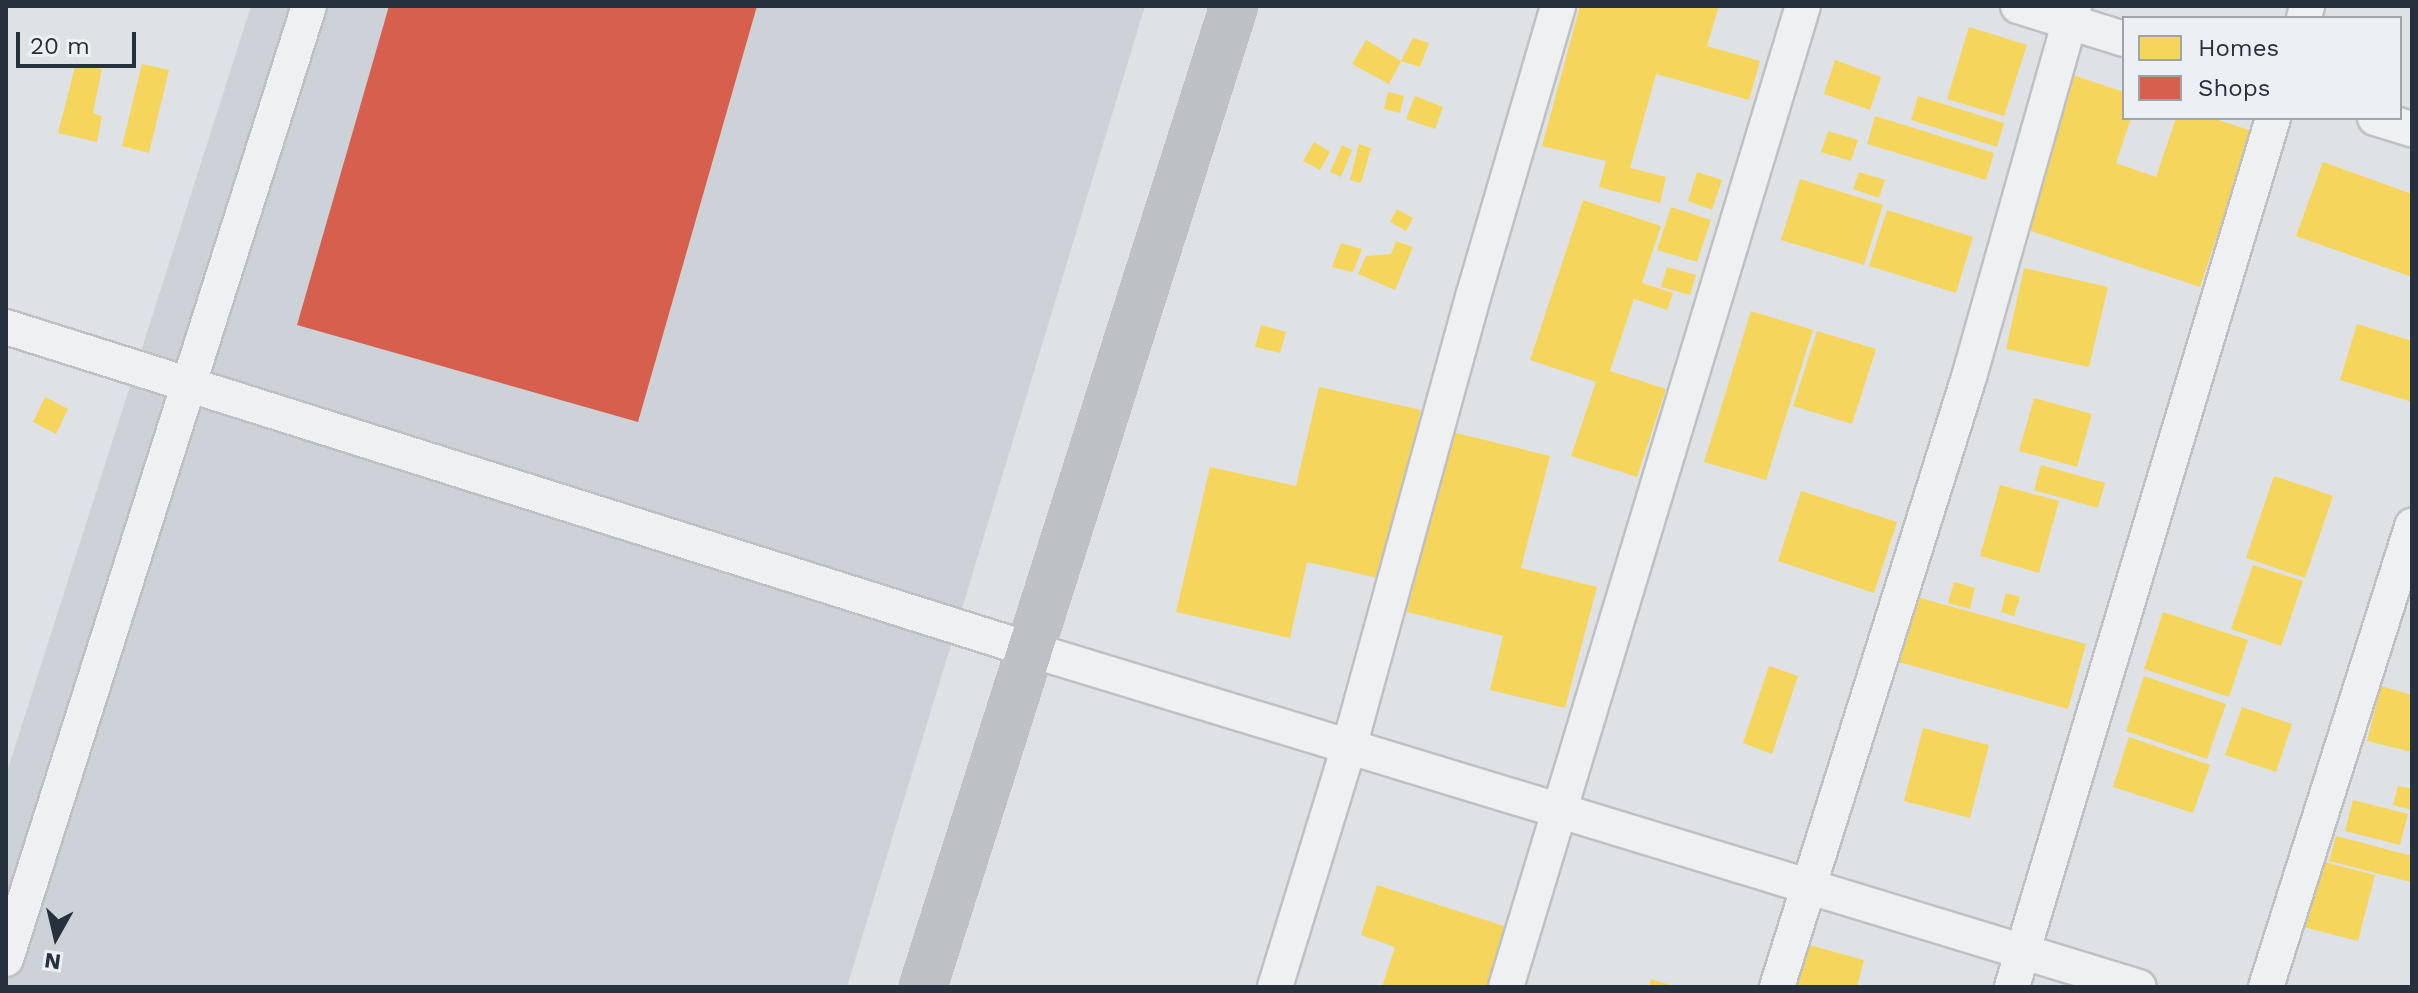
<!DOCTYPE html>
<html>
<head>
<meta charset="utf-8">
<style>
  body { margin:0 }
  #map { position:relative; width:2418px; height:993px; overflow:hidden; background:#dfe2e5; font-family:"Work Sans",sans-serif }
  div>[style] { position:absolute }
  .built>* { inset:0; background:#cdd2d8 }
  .homes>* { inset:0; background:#f6d55c }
  .shops>* { inset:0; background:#d6604d }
  .roads { filter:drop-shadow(2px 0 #bec0c3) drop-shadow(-2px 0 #bec0c3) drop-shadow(0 2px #bec0c3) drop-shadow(0 -2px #bec0c3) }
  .street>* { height:34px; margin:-17px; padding:0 17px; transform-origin:17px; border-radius:17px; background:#eef0f1 }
  .secondary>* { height:44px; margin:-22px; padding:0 22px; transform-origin:22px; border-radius:22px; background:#bdc0c4 }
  span { translate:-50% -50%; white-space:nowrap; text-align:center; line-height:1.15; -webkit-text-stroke:8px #ecf0f4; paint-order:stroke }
  .frame { position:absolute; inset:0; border:8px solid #27303d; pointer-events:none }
  .legend { position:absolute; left:2122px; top:16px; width:280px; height:104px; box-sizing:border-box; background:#ecf0f4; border:2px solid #9da3ab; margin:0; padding:10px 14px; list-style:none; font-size:24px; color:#27303d }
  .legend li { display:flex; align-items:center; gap:16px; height:40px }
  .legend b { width:40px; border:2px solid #9da3ab }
  .north { position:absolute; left:16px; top:897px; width:80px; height:80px; -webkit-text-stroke:6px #ecf0f4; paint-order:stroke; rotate:188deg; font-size:22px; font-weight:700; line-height:32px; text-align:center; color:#27303d }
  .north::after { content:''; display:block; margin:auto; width:28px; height:36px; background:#27303d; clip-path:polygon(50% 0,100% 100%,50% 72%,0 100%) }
  .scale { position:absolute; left:16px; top:32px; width:120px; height:36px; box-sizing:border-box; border:4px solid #27303d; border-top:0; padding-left:10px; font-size:24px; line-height:28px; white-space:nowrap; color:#27303d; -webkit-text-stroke:6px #ecf0f4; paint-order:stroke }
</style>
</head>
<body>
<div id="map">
  <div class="built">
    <div style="clip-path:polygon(251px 6px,1145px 6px,847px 987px,6px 987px,6px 775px)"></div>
  </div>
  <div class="homes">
    <div style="clip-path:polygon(1580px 6px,1719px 6px,1707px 46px,1760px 61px,1749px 100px,1656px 74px,1630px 168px,1666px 177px,1660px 203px,1599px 187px,1606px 161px,1542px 146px)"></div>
    <div style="clip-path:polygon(1969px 27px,2027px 45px,2004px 116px,1947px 99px)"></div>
    <div style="clip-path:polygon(1413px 38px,1429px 43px,1420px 67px,1401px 61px)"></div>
    <div style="clip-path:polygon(1366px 40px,1401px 61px,1389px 84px,1352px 64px)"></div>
    <div style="clip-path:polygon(1835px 60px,1881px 77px,1870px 110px,1824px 94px)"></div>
    <div style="clip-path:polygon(76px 63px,102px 69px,93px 113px,102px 116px,97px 142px,58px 133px)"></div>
    <div style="clip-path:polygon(142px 64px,169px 70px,149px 153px,122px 146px)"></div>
    <div style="clip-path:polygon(2070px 74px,2124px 92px,2124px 118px,2131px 118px,2116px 163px,2156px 177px,2176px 118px,2212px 118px,2252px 131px,2200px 287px,2019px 227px)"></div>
    <div style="clip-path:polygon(1388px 92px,1404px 96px,1400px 113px,1384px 109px)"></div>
    <div style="clip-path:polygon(1415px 96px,1443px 107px,1435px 129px,1406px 119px)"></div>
    <div style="clip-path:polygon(1918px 96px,2004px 123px,1997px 147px,1911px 120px)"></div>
    <div style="clip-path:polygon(1875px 116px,1994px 153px,1986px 180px,1867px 144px)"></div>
    <div style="clip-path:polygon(1828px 131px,1858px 140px,1851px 161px,1821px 152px)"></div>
    <div style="clip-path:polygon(1314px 142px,1330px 152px,1320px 170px,1303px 161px)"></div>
    <div style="clip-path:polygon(1359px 144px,1371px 148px,1361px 183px,1350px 180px)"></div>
    <div style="clip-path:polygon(1342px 145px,1352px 150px,1341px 177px,1330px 172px)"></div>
    <div style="clip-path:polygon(2323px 162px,2412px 194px,2412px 277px,2296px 236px)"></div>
    <div style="clip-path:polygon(1697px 172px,1722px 180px,1712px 210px,1688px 201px)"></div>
    <div style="clip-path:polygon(1859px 172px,1885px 180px,1879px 198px,1853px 189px)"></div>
    <div style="clip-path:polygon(1800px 179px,1883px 205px,1864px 265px,1781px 240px)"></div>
    <div style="clip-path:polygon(1583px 200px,1661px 226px,1642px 283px,1673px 293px,1667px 310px,1634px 299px,1610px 371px,1666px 389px,1637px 477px,1571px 456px,1596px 382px,1530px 360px)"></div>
    <div style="clip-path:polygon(1671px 207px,1711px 220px,1697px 262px,1657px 250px)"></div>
    <div style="clip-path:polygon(1397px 209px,1413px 218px,1406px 231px,1390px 222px)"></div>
    <div style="clip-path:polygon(1887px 210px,1973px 237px,1956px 293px,1869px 266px)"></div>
    <div style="clip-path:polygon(1396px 241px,1413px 247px,1395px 290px,1358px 274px,1366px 256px,1391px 254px)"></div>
    <div style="clip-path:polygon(1341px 243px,1362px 249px,1353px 272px,1332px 267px)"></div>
    <div style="clip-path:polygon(1667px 267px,1696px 275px,1690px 295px,1661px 287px)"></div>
    <div style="clip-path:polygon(2024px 268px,2108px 287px,2089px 367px,2006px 349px)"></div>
    <div style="clip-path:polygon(1751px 311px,1813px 330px,1766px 480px,1704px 462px)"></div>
    <div style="clip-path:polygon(2357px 324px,2412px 341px,2412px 402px,2340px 380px)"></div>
    <div style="clip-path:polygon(1261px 325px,1286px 332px,1280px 353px,1255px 347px)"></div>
    <div style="clip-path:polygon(1817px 331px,1876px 349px,1852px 424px,1793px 406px)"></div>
    <div style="clip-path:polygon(1319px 387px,1421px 410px,1382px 579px,1307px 562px,1290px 638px,1176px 612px,1210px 467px,1296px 486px)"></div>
    <div style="clip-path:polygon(45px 397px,68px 409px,56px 434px,33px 422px)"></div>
    <div style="clip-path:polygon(2034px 398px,2092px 414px,2077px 467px,2019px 451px)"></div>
    <div style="clip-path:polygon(1452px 432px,1550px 456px,1521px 568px,1597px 587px,1565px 708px,1490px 690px,1503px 636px,1407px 612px)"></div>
    <div style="clip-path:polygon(2041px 465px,2105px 483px,2098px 508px,2034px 490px)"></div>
    <div style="clip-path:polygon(2274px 476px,2333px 496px,2305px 578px,2246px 558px)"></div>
    <div style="clip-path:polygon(2000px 485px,2059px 501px,2039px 573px,1980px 556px)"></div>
    <div style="clip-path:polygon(1801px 491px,1897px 522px,1874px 593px,1778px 561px)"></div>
    <div style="clip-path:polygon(2253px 565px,2303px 581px,2281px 646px,2231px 629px)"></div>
    <div style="clip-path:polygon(1954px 582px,1975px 588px,1970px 609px,1948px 603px)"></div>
    <div style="clip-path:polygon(2006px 593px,2020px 597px,2014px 616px,2001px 612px)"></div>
    <div style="clip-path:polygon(1913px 596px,2086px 644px,2068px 709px,1895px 661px)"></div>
    <div style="clip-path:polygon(2163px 612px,2248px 640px,2229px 697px,2144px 669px)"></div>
    <div style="clip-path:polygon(1769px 666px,1798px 676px,1772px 754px,1743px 743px)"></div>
    <div style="clip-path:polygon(2144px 676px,2226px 704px,2207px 759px,2126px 731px)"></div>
    <div style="clip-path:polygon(2381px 686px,2412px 695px,2412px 752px,2367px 741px)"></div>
    <div style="clip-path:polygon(2242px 707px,2292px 724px,2276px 772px,2225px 755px)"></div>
    <div style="clip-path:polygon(1923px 728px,1989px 745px,1970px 818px,1904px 801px)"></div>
    <div style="clip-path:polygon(2129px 737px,2210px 765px,2193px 813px,2113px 787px)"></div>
    <div style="clip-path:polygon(2398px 786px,2412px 789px,2412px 810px,2393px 805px)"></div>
    <div style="clip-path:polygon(2353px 800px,2408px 814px,2400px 845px,2345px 831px)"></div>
    <div style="clip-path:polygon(2336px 836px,2412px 856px,2411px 882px,2329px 861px)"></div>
    <div style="clip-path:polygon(2320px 861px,2375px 875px,2358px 941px,2303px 927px)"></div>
    <div style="clip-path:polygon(1377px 885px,1510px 928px,1491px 987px,1382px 987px,1395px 947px,1361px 935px)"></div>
    <div style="clip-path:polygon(1809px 945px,1864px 960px,1857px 987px,1797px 987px)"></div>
    <div style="clip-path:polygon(1651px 979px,1673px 986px,1673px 987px,1649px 987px)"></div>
  </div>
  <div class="shops">
    <div style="clip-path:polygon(389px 6px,757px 6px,638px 422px,297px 325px)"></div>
  </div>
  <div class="roads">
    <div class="street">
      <div style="left:2018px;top:6px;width:111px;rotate:17.3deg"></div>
      <div style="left:2304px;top:18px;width:12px;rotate:-76deg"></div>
      <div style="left:2375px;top:118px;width:39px;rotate:17deg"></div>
      <div style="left:6px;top:327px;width:1072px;rotate:17.49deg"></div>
      <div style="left:1028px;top:649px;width:1161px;rotate:16.92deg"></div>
      <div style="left:6px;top:959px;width:1000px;rotate:-72.36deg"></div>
      <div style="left:1275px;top:987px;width:251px;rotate:-72.9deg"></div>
      <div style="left:1349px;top:747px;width:467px;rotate:-74.6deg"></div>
      <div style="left:1473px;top:297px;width:303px;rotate:-73.7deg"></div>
      <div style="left:1506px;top:987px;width:1025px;rotate:-73.16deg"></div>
      <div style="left:1777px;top:987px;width:640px;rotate:-72.53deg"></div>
      <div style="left:1969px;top:377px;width:386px;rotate:-74.2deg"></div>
      <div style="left:2012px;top:987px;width:907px;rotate:-73.28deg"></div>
      <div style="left:2266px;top:987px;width:484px;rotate:-72.4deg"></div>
    </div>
    <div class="secondary">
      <div style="left:923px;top:987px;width:1029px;rotate:-72.41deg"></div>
    </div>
  </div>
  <div class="frame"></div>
  <ul class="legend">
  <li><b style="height:22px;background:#f6d55c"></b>Homes</li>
  <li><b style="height:22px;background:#d6604d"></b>Shops</li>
  </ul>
  <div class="north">N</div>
  <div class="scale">20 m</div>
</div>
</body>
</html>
